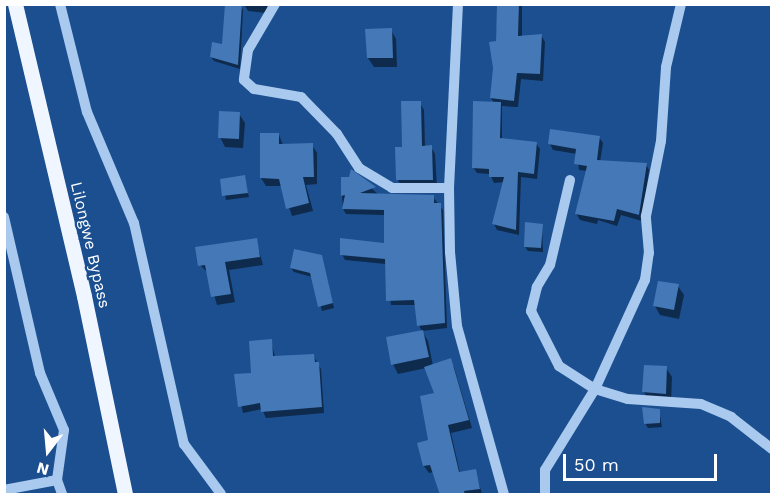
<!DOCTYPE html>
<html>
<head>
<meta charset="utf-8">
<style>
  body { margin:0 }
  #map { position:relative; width:776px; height:499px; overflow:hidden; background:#1b4f8f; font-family:"Work Sans",sans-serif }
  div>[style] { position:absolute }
  .shadow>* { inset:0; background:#0007 }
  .building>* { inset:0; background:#4478b7 }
  .minor>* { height:10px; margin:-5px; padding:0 5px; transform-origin:5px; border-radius:5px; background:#a9c9ee }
  .major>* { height:15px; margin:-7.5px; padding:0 7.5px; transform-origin:7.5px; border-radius:7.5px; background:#f0f6ff }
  span { translate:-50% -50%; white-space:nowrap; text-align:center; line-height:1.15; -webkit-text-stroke:4.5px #1b4f8f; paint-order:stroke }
  .street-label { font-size:16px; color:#fff }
  .frame { position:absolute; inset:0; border:6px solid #fff; pointer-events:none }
  .north { position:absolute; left:18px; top:421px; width:60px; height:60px; -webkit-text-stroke:4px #1b4f8f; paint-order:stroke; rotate:196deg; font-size:16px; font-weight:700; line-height:24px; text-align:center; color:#fff }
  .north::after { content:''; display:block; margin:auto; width:21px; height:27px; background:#fff; clip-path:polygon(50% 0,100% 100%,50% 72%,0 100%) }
  .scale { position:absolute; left:563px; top:454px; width:154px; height:27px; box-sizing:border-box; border:3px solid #fff; border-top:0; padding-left:8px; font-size:18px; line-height:21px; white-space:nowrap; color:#fff; -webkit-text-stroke:4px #1b4f8f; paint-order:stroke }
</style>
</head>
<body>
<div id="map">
  <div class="shadow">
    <div style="clip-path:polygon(244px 4px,267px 4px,267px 13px,248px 11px)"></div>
    <div style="clip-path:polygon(499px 4px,522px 4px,522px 37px,541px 35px,545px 42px,543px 81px,521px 79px,518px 107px,502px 106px,502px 140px,536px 143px,540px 149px,537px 179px,521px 177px,519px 235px,497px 230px,494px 224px,504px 182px,494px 183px,490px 174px,477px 173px,473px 167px,494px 103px,491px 98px)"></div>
    <div style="clip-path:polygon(241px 6px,243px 10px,240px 69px,214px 61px,211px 57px,224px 46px)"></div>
    <div style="clip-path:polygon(391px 30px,396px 39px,397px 67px,374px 67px,368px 58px)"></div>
    <div style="clip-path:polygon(420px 103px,424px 110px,425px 147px,431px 147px,435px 154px,437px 188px,402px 188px,398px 180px,396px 148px,404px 148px)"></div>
    <div style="clip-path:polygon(239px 114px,245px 123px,243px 148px,225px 147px,220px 137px)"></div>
    <div style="clip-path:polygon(279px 135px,283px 145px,312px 145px,317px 153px,317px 184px,306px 185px,313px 211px,292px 216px,282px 186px,266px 186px,261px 178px)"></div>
    <div style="clip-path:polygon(599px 137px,603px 143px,600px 162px,646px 164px,649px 170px,642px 221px,621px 215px,617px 226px,598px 220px,597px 224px,580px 220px,576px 213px,588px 171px,579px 170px,577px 154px,553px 150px,550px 144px)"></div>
    <div style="clip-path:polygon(352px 171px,379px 195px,433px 197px,443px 210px,447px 328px,422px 331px,428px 341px,433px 366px,450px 360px,454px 367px,472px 428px,451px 433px,460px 473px,475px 471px,482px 494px,441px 494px,434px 472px,429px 473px,424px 466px,436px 394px,426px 368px,398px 374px,393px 364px,422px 332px,419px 325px,416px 305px,391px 305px,386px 264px,345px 260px,342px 254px,385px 244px,385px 215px,346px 214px,343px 209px,342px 195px)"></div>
    <div style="clip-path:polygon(244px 177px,249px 197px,226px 200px,222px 180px)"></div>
    <div style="clip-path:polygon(542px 225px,543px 252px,528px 251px,525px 247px)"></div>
    <div style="clip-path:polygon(256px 240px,263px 265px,229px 270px,235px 302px,217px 305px,208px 273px,200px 265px)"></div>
    <div style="clip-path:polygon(323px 262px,334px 308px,322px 311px,312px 277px,294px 272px,291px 268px)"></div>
    <div style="clip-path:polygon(678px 286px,684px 295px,679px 319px,660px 315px,655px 306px)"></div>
    <div style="clip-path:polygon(271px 341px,275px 357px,313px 355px,321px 369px,324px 413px,266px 418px,262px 409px,243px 413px,236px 376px,253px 374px)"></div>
    <div style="clip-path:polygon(666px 368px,672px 377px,671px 403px,650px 402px,644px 392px)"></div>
    <div style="clip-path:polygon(659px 410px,662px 427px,648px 428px,645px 423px)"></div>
  </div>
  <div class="building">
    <div style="clip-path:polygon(225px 4px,242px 4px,238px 65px,210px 57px,212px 42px,222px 44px)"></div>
    <div style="clip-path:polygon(497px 4px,519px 4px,518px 36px,542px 34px,540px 74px,517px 73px,514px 101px,490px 98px,493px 68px,489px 42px,496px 41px)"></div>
    <div style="clip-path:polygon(392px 28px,393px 58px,367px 58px,365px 29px)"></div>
    <div style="clip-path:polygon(401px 101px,421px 101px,422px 146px,432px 145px,433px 180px,396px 180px,395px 147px,402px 147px)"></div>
    <div style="clip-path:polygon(473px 101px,501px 102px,500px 138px,537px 142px,534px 174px,518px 172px,516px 230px,492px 224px,504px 177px,489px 177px,489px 169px,472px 168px)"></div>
    <div style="clip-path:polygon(219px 111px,240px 112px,239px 139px,218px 138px)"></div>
    <div style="clip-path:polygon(550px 129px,600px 136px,597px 160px,647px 163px,639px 215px,617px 209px,614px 221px,575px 214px,587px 166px,574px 164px,576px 149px,548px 144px)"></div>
    <div style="clip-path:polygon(260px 133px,279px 133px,279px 144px,313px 143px,314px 177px,303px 177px,309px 203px,286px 209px,279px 179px,260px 178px)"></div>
    <div style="clip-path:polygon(351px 169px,376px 187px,360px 193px,434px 195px,434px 203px,441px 203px,445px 323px,417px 326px,414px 300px,386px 301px,385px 259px,340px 255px,340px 238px,384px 243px,384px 210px,342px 209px,345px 195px,341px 196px,341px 177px,349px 177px)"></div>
    <div style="clip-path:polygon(245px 175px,248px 193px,222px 196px,220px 179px)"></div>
    <div style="clip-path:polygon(525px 222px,543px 224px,541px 248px,524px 247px)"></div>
    <div style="clip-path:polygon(257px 238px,260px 257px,225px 262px,231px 294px,211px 297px,205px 265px,198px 266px,195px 247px)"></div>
    <div style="clip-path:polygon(294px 249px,322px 255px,333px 303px,318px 307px,310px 273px,290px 268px)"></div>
    <div style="clip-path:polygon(658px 281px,679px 284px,674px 310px,653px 306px)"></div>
    <div style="clip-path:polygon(423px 330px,429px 357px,391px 365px,386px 337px)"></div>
    <div style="clip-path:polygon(272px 339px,273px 356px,314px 354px,315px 362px,319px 362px,322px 407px,261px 412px,260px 403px,238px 407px,234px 374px,251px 373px,249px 341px)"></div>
    <div style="clip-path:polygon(451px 358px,469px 420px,448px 425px,459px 472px,476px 469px,480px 489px,464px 491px,465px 495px,440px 495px,430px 465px,423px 466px,417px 443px,428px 440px,420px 396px,434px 393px,424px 367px)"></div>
    <div style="clip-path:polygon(644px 365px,667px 366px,666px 394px,642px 392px)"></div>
    <div style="clip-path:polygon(642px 407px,660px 409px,660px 423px,644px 424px)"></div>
  </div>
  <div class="minor">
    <div style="left:60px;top:4px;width:111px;rotate:76deg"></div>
    <div style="left:87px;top:112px;width:121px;rotate:67.1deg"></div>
    <div style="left:134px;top:223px;width:227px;rotate:77.3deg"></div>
    <div style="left:184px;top:444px;width:62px;rotate:53.5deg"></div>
    <div style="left:275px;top:4px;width:53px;rotate:120.4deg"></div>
    <div style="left:248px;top:50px;width:30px;rotate:98deg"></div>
    <div style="left:244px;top:80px;width:13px;rotate:42deg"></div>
    <div style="left:254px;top:89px;width:48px;rotate:9.7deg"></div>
    <div style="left:301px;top:97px;width:52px;rotate:45.8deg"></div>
    <div style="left:337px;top:134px;width:40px;rotate:57.1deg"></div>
    <div style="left:359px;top:168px;width:39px;rotate:31deg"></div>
    <div style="left:392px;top:188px;width:57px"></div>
    <div style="left:458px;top:4px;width:184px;rotate:92.8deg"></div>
    <div style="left:449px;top:188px;width:64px;rotate:89.1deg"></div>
    <div style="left:450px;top:252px;width:74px;rotate:84.6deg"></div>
    <div style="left:457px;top:326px;width:174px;rotate:74.4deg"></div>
    <div style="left:570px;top:180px;width:87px;rotate:103.2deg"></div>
    <div style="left:550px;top:265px;width:26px;rotate:121deg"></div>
    <div style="left:537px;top:287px;width:25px;rotate:104deg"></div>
    <div style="left:531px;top:311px;width:62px;rotate:63deg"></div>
    <div style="left:559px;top:366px;width:43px;rotate:32.6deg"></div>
    <div style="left:595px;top:389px;width:34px;rotate:17deg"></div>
    <div style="left:628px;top:399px;width:73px;rotate:3.9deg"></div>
    <div style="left:701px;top:404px;width:33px;rotate:23deg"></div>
    <div style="left:731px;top:417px;width:52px;rotate:38deg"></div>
    <div style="left:4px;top:217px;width:160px;rotate:77deg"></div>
    <div style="left:40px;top:373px;width:62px;rotate:67.2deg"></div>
    <div style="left:64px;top:430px;width:50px;rotate:98deg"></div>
    <div style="left:57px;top:480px;width:54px;rotate:169.3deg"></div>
    <div style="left:57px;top:480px;width:15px;rotate:70deg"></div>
    <div style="left:545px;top:494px;width:24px;rotate:-90deg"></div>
    <div style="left:545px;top:470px;width:95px;rotate:-58.3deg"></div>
    <div style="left:595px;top:389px;width:120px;rotate:-65.4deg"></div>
    <div style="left:645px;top:280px;width:27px;rotate:-82deg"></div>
    <div style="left:649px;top:253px;width:37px;rotate:-95deg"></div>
    <div style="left:646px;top:216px;width:76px;rotate:-78.7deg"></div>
    <div style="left:661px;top:141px;width:74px;rotate:-86.1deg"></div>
    <div style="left:666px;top:67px;width:65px;rotate:-76.6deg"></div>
  </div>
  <div class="major">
    <div style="left:15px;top:4px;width:300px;rotate:76.7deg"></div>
    <div style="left:84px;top:296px;width:202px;rotate:78.3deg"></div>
  </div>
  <div class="street-label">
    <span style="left:90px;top:245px;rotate:77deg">Lilongwe Bypass</span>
  </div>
  <div class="frame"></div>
  <div class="north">N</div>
  <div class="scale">50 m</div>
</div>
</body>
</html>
